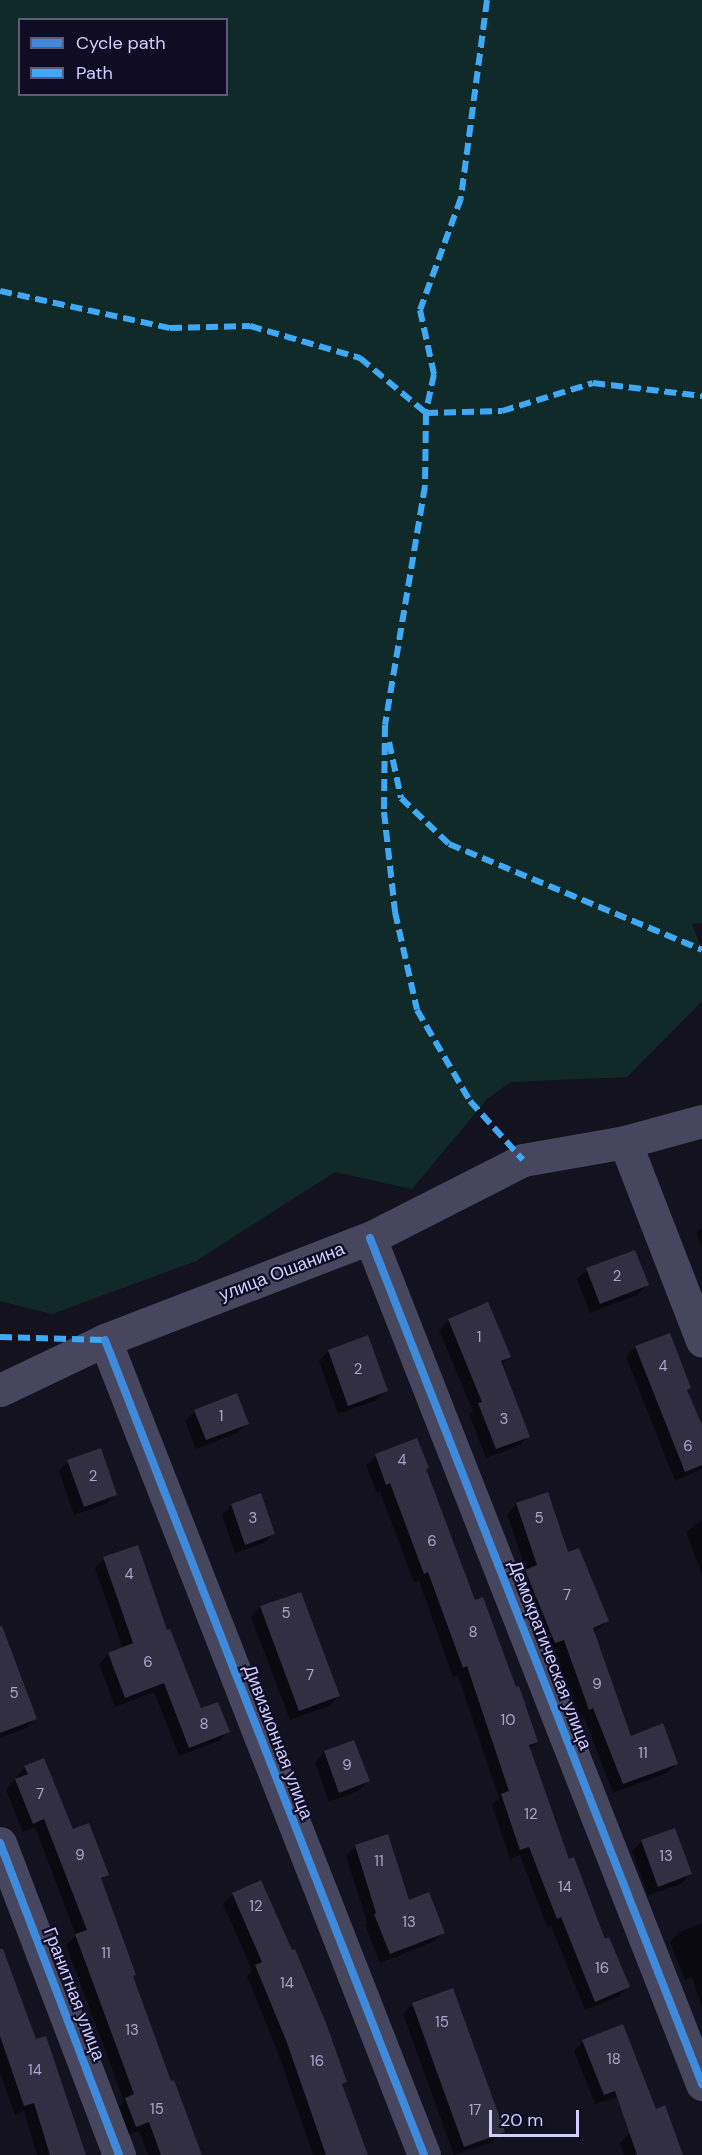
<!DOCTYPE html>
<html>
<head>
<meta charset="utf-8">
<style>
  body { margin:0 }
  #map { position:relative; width:702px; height:2155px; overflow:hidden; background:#13121e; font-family:"DM Sans",sans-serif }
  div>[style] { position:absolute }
  .green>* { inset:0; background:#102a29 }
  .shadow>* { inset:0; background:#0007 }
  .building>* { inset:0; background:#312f41 }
  .street>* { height:33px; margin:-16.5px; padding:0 16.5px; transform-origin:16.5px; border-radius:16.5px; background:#46475f }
  .quiet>* { height:6px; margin-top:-3px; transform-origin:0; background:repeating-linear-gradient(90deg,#3fa9f5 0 12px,transparent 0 18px) }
  .cycleway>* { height:8px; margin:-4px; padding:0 4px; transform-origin:4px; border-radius:4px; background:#408adc }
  span { translate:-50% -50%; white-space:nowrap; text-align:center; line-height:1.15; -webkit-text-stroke:4.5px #0f0c24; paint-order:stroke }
  .number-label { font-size:15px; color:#a9a7d0 }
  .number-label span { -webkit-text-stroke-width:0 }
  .street-label { font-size:18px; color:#d1cfff }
  .legend { position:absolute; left:18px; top:18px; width:210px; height:78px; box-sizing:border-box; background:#0f0c24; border:2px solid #5d5a7c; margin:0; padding:8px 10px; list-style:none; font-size:18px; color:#d1cfff }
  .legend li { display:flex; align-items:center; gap:12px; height:30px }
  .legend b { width:30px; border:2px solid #5d5a7c }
  .scale { position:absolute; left:489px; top:2110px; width:90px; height:27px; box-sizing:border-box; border:3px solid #d1cfff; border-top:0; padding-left:8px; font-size:18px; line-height:21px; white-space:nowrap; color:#d1cfff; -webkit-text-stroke:4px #0f0c24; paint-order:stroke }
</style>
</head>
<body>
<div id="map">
  <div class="green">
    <div style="clip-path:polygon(evenodd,0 0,702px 0,702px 923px,692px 924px,702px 951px,702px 1001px,627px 1077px,511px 1082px,488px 1098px,412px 1189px,335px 1172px,196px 1261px,52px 1314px,0 1301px,0 0,20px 20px,226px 20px,226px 94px,20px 94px,20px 20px)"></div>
  </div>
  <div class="shadow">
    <div style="clip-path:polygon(702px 1227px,702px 1247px,696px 1233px)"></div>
    <div style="clip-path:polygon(587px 1270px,647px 1285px,637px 1295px,590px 1313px,577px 1279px)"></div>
    <div style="clip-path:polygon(449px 1320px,509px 1357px,501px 1365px,528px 1437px,518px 1446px,486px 1458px,469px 1414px,473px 1411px,439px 1330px)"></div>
    <div style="clip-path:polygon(669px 1334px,689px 1388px,686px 1392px,702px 1429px,702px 1469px,675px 1481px,626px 1357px,635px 1347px)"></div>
    <div style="clip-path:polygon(367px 1337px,387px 1390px,377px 1400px,338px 1414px,319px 1361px,328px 1351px)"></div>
    <div style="clip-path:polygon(195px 1411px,247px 1424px,237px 1433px,196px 1449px,185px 1421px)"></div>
    <div style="clip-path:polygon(416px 1440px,424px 1470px,475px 1602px,537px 1742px,529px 1749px,568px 1861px,628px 1987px,618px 1997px,585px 2010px,551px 1926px,547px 1927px,520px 1855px,510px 1859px,492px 1805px,499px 1798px,458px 1675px,453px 1677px,419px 1581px,414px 1582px,380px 1492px,377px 1493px,366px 1465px,376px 1456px)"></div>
    <div style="clip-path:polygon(68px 1462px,116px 1494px,106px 1504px,74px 1515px,59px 1471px)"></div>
    <div style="clip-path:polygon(517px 1504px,567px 1554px,607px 1621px,593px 1633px,630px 1737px,677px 1763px,667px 1773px,613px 1793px,584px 1717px,580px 1719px,554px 1648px,545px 1652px,516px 1581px,526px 1570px,507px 1514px)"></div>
    <div style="clip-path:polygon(231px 1505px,274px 1533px,264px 1543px,235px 1553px,222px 1515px)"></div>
    <div style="clip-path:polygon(702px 1520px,702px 1575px,686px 1532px)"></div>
    <div style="clip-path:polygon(104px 1559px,166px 1632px,201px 1710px,228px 1731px,219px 1741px,179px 1756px,154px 1692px,115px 1707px,99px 1664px,109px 1654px,123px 1649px,95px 1568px)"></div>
    <div style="clip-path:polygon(261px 1607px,338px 1696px,329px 1706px,290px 1720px,251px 1617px)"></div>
    <div style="clip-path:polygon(0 1659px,35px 1718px,26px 1728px,0 1738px)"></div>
    <div style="clip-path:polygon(324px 1752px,368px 1781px,358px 1791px,329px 1802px,315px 1762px)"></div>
    <div style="clip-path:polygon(25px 1767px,107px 1874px,100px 1882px,192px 2155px,148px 2155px,139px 2131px,126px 2136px,116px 2109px,124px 2101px,66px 1945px,76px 1936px,35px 1827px,23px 1832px,6px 1790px)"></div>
    <div style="clip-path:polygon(642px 1841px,690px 1874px,681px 1884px,648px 1895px,632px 1851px)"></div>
    <div style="clip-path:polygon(356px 1846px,408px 1902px,443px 1932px,433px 1942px,380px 1963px,365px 1925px,367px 1922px,346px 1856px)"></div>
    <div style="clip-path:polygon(233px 1894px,345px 2082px,341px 2086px,366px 2155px,313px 2155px,277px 2050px,247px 1976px,252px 1970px,223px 1904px)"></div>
    <div style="clip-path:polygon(702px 1923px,702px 2008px,692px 1977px,685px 1980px,670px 1942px,680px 1932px)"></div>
    <div style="clip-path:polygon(0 1977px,35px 2041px,85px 2155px,37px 2155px,24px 2111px,15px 2115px,0 2073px)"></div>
    <div style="clip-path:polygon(413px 2004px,503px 2132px,493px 2142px,454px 2155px,403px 2014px)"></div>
    <div style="clip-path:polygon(583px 2041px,634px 2092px,595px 2104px,574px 2051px)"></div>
    <div style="clip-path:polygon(630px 2133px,681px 2155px,624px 2155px,620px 2143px)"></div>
  </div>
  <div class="building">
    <div style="clip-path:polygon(635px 1250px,649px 1285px,600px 1304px,586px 1268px)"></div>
    <div style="clip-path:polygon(488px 1302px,511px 1357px,501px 1361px,530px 1437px,496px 1449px,478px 1403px,482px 1402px,448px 1319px)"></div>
    <div style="clip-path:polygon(670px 1333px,691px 1388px,687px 1390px,702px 1425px,702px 1465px,685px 1472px,635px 1346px)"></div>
    <div style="clip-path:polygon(368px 1335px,388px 1391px,348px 1406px,328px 1350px)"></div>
    <div style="clip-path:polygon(237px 1393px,249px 1424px,206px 1440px,194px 1410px)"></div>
    <div style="clip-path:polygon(417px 1438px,429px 1468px,426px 1469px,475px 1600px,483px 1597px,516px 1687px,519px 1686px,538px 1742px,529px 1745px,569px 1859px,574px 1857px,605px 1939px,609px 1937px,630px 1987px,595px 2002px,561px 1917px,557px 1919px,529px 1847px,520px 1850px,501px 1794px,509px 1791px,467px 1666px,463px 1668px,428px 1572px,424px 1574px,390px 1483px,386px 1485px,375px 1454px)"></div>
    <div style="clip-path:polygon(101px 1448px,117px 1495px,84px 1507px,67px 1460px)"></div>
    <div style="clip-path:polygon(548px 1492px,568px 1552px,579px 1548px,609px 1621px,593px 1628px,631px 1736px,663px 1723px,678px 1764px,623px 1784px,593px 1708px,589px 1710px,564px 1640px,555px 1643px,525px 1570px,537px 1565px,516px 1503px)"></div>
    <div style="clip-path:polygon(261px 1493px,275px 1534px,245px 1545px,231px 1504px)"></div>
    <div style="clip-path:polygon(138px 1545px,167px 1630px,170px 1629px,201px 1708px,218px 1702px,230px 1732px,189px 1748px,164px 1683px,125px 1698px,108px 1653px,133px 1643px,103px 1557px)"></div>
    <div style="clip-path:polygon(301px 1592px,340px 1696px,299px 1711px,260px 1606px)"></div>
    <div style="clip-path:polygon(2px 1626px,37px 1719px,0 1733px,0 1627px)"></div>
    <div style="clip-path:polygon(354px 1740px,370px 1781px,339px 1793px,324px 1751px)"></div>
    <div style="clip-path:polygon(44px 1758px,73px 1829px,89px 1823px,109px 1875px,101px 1878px,136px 1975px,133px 1976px,171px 2081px,174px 2080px,202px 2155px,161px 2155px,149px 2122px,136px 2127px,125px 2098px,134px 2094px,75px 1934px,87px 1930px,44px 1819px,33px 1824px,15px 1779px,28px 1774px,24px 1766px)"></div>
    <div style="clip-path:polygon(675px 1828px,692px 1874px,658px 1887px,641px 1840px)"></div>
    <div style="clip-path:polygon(388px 1834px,409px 1900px,429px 1892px,445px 1933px,390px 1954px,374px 1914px,376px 1913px,355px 1845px)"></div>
    <div style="clip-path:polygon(261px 1880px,292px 1950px,295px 1949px,326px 2023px,347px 2082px,342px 2084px,368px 2155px,326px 2155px,286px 2040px,255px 1965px,262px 1962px,232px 1893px)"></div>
    <div style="clip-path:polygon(0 1949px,3px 1949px,36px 2039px,46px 2036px,86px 2155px,50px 2155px,34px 2103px,24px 2106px,0 2036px)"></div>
    <div style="clip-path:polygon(453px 1988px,505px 2132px,464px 2147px,412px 2003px)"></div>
    <div style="clip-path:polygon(623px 2024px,656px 2109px,665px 2105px,683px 2155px,637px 2155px,615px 2091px,604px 2095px,582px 2040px)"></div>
  </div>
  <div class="street">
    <div style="left:625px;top:1142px;width:213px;rotate:68.8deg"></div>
    <div style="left:370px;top:1238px;width:909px;rotate:68.57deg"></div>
    <div style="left:105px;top:1340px;width:875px;rotate:68.62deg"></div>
    <div style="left:0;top:1390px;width:116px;rotate:-25.5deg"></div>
    <div style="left:105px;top:1340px;width:284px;rotate:-21.1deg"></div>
    <div style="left:370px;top:1238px;width:172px;rotate:-27deg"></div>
    <div style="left:523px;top:1160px;width:104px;rotate:-10deg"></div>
    <div style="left:625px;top:1142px;width:80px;rotate:-15.3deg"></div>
    <div style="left:0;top:1843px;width:334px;rotate:69.1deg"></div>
  </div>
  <div class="quiet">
    <div style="left:487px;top:0;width:200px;rotate:97.5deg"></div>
    <div style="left:461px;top:198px;width:119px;rotate:110.1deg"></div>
    <div style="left:420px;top:310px;width:66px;rotate:77.7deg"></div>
    <div style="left:434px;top:374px;width:40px;rotate:102deg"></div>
    <div style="left:426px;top:413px;width:76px;rotate:-1.5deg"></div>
    <div style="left:502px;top:411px;width:95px;rotate:-17.1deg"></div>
    <div style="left:593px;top:383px;width:110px;rotate:6.8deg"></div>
    <div style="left:0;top:291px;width:174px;rotate:12.3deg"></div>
    <div style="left:170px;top:328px;width:80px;rotate:-1.4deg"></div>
    <div style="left:250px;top:326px;width:115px;rotate:16.2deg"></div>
    <div style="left:360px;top:358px;width:86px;rotate:39.8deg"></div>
    <div style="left:426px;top:413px;width:73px;rotate:90.8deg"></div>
    <div style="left:425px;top:486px;width:242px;rotate:99.5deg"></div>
    <div style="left:385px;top:725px;width:87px;rotate:90.7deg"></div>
    <div style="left:384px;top:812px;width:101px;rotate:83.7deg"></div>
    <div style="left:395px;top:912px;width:100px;rotate:77.3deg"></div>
    <div style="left:417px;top:1010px;width:105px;rotate:59.8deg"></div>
    <div style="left:470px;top:1101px;width:79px;rotate:48.1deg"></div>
    <div style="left:389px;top:742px;width:57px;rotate:77.9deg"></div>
    <div style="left:401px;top:798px;width:66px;rotate:43.8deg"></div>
    <div style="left:449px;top:844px;width:274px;rotate:22.7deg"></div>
    <div style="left:0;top:1337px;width:105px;rotate:1.6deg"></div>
  </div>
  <div class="cycleway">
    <div style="left:370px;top:1238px;width:909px;rotate:68.57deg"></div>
    <div style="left:105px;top:1340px;width:875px;rotate:68.62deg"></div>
    <div style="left:0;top:1843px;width:334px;rotate:69.1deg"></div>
  </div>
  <div class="number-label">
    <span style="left:617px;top:1277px">2</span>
    <span style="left:479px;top:1338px">1</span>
    <span style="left:663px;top:1367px">4</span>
    <span style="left:358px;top:1370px">2</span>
    <span style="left:221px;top:1417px">1</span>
    <span style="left:504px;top:1420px">3</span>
    <span style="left:688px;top:1447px">6</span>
    <span style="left:402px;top:1461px">4</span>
    <span style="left:93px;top:1477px">2</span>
    <span style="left:253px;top:1519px">3</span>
    <span style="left:539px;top:1519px">5</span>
    <span style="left:432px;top:1542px">6</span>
    <span style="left:129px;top:1575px">4</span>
    <span style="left:567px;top:1596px">7</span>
    <span style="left:286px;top:1614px">5</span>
    <span style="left:473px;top:1633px">8</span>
    <span style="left:148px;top:1663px">6</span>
    <span style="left:310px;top:1676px">7</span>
    <span style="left:597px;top:1685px">9</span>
    <span style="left:14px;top:1694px">5</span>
    <span style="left:508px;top:1721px">10</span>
    <span style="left:204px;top:1725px">8</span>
    <span style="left:643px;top:1754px">11</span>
    <span style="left:347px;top:1766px">9</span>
    <span style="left:40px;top:1795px">7</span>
    <span style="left:531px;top:1815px">12</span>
    <span style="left:80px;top:1856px">9</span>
    <span style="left:666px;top:1857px">13</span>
    <span style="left:379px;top:1862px">11</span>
    <span style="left:565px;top:1888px">14</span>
    <span style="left:256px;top:1907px">12</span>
    <span style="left:409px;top:1923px">13</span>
    <span style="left:106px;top:1954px">11</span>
    <span style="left:602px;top:1969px">16</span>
    <span style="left:287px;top:1984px">14</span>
    <span style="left:442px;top:2023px">15</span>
    <span style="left:132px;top:2031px">13</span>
    <span style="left:614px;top:2060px">18</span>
    <span style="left:317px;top:2062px">16</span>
    <span style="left:35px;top:2071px">14</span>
    <span style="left:157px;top:2110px">15</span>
    <span style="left:475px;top:2111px">17</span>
  </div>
  <div class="street-label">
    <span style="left:282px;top:1272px;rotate:-21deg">улица Ошанина</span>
    <span style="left:550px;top:1655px;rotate:69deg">Демократическая улица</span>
    <span style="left:278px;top:1742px;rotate:69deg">Дивизионная улица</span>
    <span style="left:74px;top:1994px;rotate:69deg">Гранитная улица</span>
  </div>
  <ul class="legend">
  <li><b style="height:8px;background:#408adc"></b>Cycle path</li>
  <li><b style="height:8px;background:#3fa9f5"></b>Path</li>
  </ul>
  <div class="scale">20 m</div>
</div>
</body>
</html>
